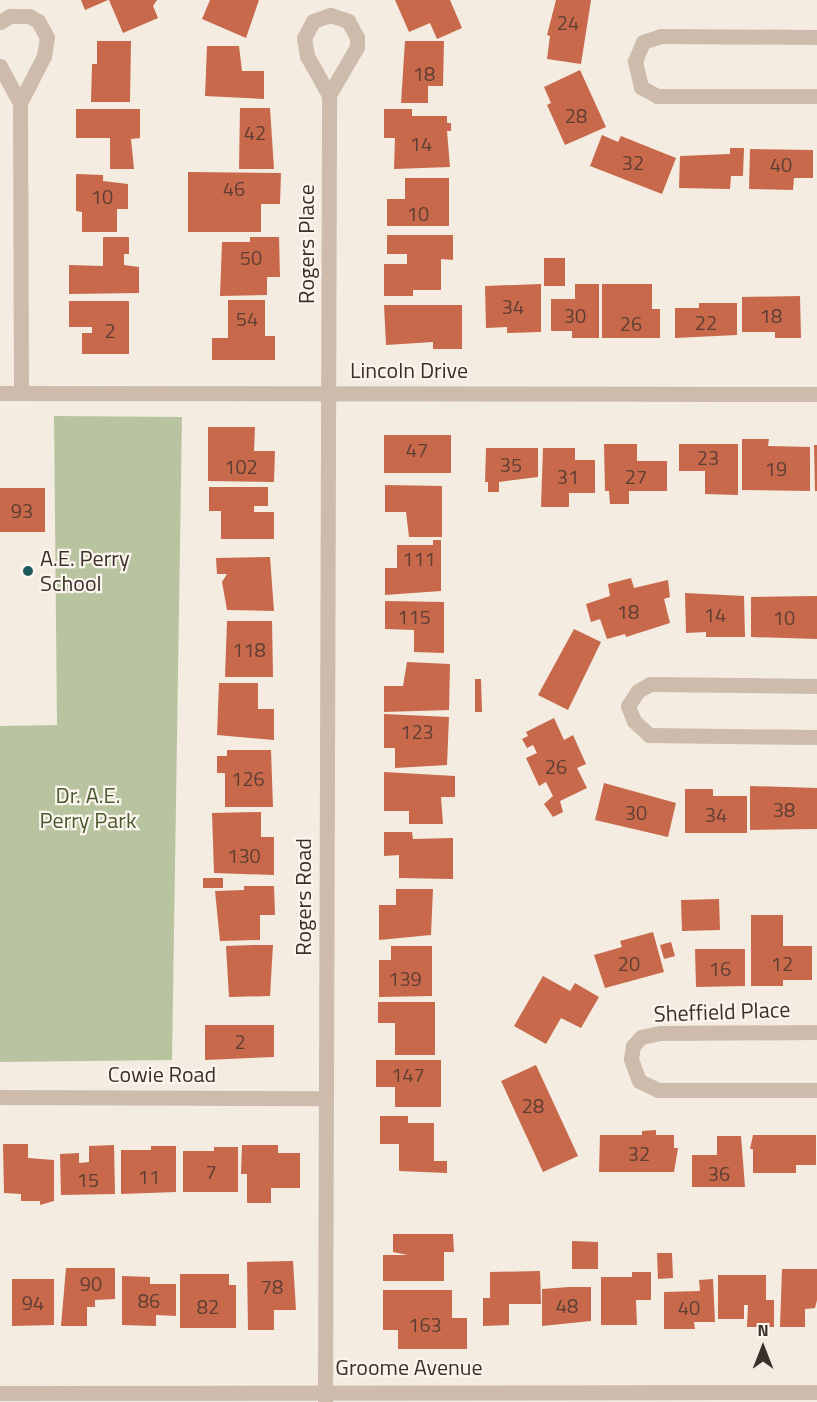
<!DOCTYPE html>
<html>
<head>
<meta charset="utf-8">
<style>
  body { margin:0 }
  #map { position:relative; width:817px; height:1402px; overflow:hidden; background:#f4ebe1; font-family:"Titillium Web",sans-serif }
  div>[style] { position:absolute }
  .green>* { inset:0; background:#b8c4a0 }
  .building>* { inset:0; background:#c8694b }
  .minor>* { height:15px; margin:-7.5px; padding:0 7.5px; transform-origin:7.5px; border-radius:7.5px; background:#cdbbac }
  .tertiary>* { height:15px; margin:-7.5px; padding:0 7.5px; transform-origin:7.5px; border-radius:7.5px; background:#cdbbac }
  .dots>* { width:16px; height:16px; translate:-50% -50%; box-sizing:border-box; border:3px solid #fbf5ee; border-radius:50% }
  span { translate:-50% -50%; white-space:nowrap; text-align:center; line-height:1.15; -webkit-text-stroke:4.5px #fbf5ee; paint-order:stroke }
  .number-label { font-size:20px; color:#5e3e33 }
  .number-label span { -webkit-text-stroke-width:0 }
  .street-label { font-size:22px; color:#3b302b }
  .poi-label { font-size:22px; color:#3b302b }
  .left { translate:0 -50%; text-align:left }
  .park-label { font-size:22px; color:#4a5a2e }
  .north { position:absolute; left:733px; top:1318px; width:60px; height:60px; -webkit-text-stroke:4px #fbf5ee; paint-order:stroke; rotate:0deg; font-size:16px; font-weight:700; line-height:24px; text-align:center; color:#3b302b }
  .north::after { content:''; display:block; margin:auto; width:21px; height:27px; background:#3b302b; clip-path:polygon(50% 0,100% 100%,50% 72%,0 100%) }
</style>
</head>
<body>
<div id="map">
  <div class="green">
    <div style="clip-path:polygon(54px 416px,182px 417px,172px 1060px,0 1062px,0 726px,57px 725px)"></div>
  </div>
  <div class="building">
    <div style="clip-path:polygon(81px 0,108px 0,85px 10px)"></div>
    <div style="clip-path:polygon(109px 0,157px 0,153px 6px,158px 18px,123px 33px)"></div>
    <div style="clip-path:polygon(210px 0,259px 0,246px 38px,202px 19px)"></div>
    <div style="clip-path:polygon(395px 0,450px 0,462px 28px,437px 39px,430px 23px,409px 32px)"></div>
    <div style="clip-path:polygon(556px 0,591px 0,581px 64px,547px 59px,550px 36px,547px 35px)"></div>
    <div style="clip-path:polygon(97px 41px,131px 41px,130px 102px,91px 102px,92px 64px,97px 64px)"></div>
    <div style="clip-path:polygon(405px 41px,444px 41px,443px 86px,428px 86px,428px 103px,401px 103px)"></div>
    <div style="clip-path:polygon(207px 46px,239px 46px,242px 71px,264px 71px,264px 99px,205px 96px)"></div>
    <div style="clip-path:polygon(580px 70px,606px 127px,565px 145px,547px 105px,551px 103px,544px 87px)"></div>
    <div style="clip-path:polygon(240px 108px,270px 108px,274px 169px,239px 169px)"></div>
    <div style="clip-path:polygon(76px 109px,140px 109px,140px 138px,131px 139px,134px 169px,110px 169px,110px 138px,76px 138px)"></div>
    <div style="clip-path:polygon(384px 109px,412px 109px,412px 116px,447px 116px,447px 123px,451px 123px,451px 131px,447px 131px,450px 167px,394px 169px,395px 138px,384px 138px)"></div>
    <div style="clip-path:polygon(602px 135px,618px 142px,621px 136px,676px 158px,662px 194px,590px 166px)"></div>
    <div style="clip-path:polygon(730px 148px,744px 148px,743px 176px,731px 176px,730px 189px,679px 188px,680px 156px,730px 154px)"></div>
    <div style="clip-path:polygon(750px 149px,813px 150px,813px 178px,794px 178px,793px 190px,749px 189px)"></div>
    <div style="clip-path:polygon(188px 172px,281px 173px,280px 204px,261px 204px,261px 232px,188px 232px)"></div>
    <div style="clip-path:polygon(76px 174px,103px 175px,103px 181px,128px 184px,128px 209px,117px 209px,117px 232px,82px 232px,82px 212px,76px 211px)"></div>
    <div style="clip-path:polygon(405px 178px,449px 178px,449px 226px,387px 226px,387px 199px,405px 199px)"></div>
    <div style="clip-path:polygon(387px 235px,453px 235px,453px 260px,441px 259px,441px 290px,413px 290px,413px 296px,384px 296px,384px 264px,407px 264px,407px 254px,387px 254px)"></div>
    <div style="clip-path:polygon(103px 237px,129px 237px,129px 254px,124px 254px,124px 265px,139px 267px,139px 293px,69px 294px,69px 265px,103px 266px)"></div>
    <div style="clip-path:polygon(250px 237px,279px 237px,280px 277px,267px 277px,267px 295px,220px 296px,222px 242px,250px 242px)"></div>
    <div style="clip-path:polygon(544px 258px,565px 258px,565px 286px,544px 286px)"></div>
    <div style="clip-path:polygon(541px 284px,541px 332px,507px 333px,507px 327px,486px 328px,485px 286px)"></div>
    <div style="clip-path:polygon(575px 284px,599px 284px,599px 338px,572px 338px,572px 331px,551px 331px,551px 299px,575px 299px)"></div>
    <div style="clip-path:polygon(602px 284px,652px 284px,652px 309px,660px 309px,660px 338px,602px 338px)"></div>
    <div style="clip-path:polygon(800px 296px,801px 338px,775px 338px,775px 332px,742px 332px,742px 297px)"></div>
    <div style="clip-path:polygon(228px 300px,265px 300px,265px 336px,275px 336px,275px 360px,212px 360px,212px 338px,228px 338px)"></div>
    <div style="clip-path:polygon(69px 301px,129px 301px,129px 354px,82px 354px,82px 333px,92px 333px,92px 327px,69px 327px)"></div>
    <div style="clip-path:polygon(699px 303px,737px 303px,737px 335px,675px 338px,675px 308px,699px 308px)"></div>
    <div style="clip-path:polygon(384px 305px,462px 305px,462px 349px,433px 349px,433px 342px,386px 345px)"></div>
    <div style="clip-path:polygon(208px 427px,255px 427px,254px 451px,275px 451px,274px 482px,208px 481px)"></div>
    <div style="clip-path:polygon(384px 435px,451px 435px,451px 473px,384px 473px)"></div>
    <div style="clip-path:polygon(742px 439px,769px 439px,768px 446px,810px 447px,810px 491px,742px 490px)"></div>
    <div style="clip-path:polygon(604px 444px,637px 444px,637px 461px,667px 461px,667px 491px,629px 491px,629px 504px,610px 504px,609px 491px,605px 491px)"></div>
    <div style="clip-path:polygon(679px 444px,738px 444px,738px 495px,705px 494px,705px 471px,679px 471px)"></div>
    <div style="clip-path:polygon(814px 445px,817px 445px,817px 491px,815px 491px)"></div>
    <div style="clip-path:polygon(486px 448px,538px 448px,538px 477px,499px 482px,499px 492px,488px 492px,488px 482px,485px 482px)"></div>
    <div style="clip-path:polygon(543px 448px,575px 448px,575px 460px,595px 460px,595px 493px,569px 493px,569px 507px,541px 507px)"></div>
    <div style="clip-path:polygon(385px 485px,442px 486px,442px 537px,409px 537px,406px 512px,385px 512px)"></div>
    <div style="clip-path:polygon(209px 487px,268px 487px,268px 506px,254px 506px,254px 512px,274px 512px,274px 539px,221px 539px,221px 511px,209px 511px)"></div>
    <div style="clip-path:polygon(0 488px,45px 488px,45px 532px,0 532px)"></div>
    <div style="clip-path:polygon(433px 540px,441px 540px,441px 591px,385px 595px,385px 568px,397px 568px,397px 545px,433px 545px)"></div>
    <div style="clip-path:polygon(270px 557px,274px 611px,227px 610px,222px 582px,227px 574px,217px 574px,216px 558px)"></div>
    <div style="clip-path:polygon(631px 578px,634px 588px,668px 580px,670px 597px,664px 599px,670px 623px,626px 637px,625px 634px,607px 639px,600px 619px,591px 622px,586px 604px,610px 596px,608px 584px)"></div>
    <div style="clip-path:polygon(685px 593px,744px 596px,745px 637px,706px 637px,706px 632px,686px 633px)"></div>
    <div style="clip-path:polygon(817px 596px,817px 639px,751px 637px,751px 597px)"></div>
    <div style="clip-path:polygon(385px 601px,444px 602px,444px 653px,414px 652px,414px 630px,385px 629px)"></div>
    <div style="clip-path:polygon(227px 621px,272px 621px,273px 677px,225px 677px)"></div>
    <div style="clip-path:polygon(574px 629px,601px 642px,568px 710px,538px 695px)"></div>
    <div style="clip-path:polygon(407px 662px,450px 664px,449px 710px,384px 712px,384px 686px,403px 686px)"></div>
    <div style="clip-path:polygon(475px 679px,481px 679px,482px 712px,475px 712px)"></div>
    <div style="clip-path:polygon(219px 683px,258px 683px,258px 709px,274px 709px,274px 740px,217px 735px)"></div>
    <div style="clip-path:polygon(384px 714px,449px 717px,447px 765px,395px 768px,395px 748px,384px 748px)"></div>
    <div style="clip-path:polygon(554px 718px,564px 740px,573px 735px,586px 764px,577px 768px,587px 788px,560px 801px,563px 812px,553px 817px,544px 804px,553px 796px,546px 782px,539px 786px,526px 758px,537px 753px,533px 745px,527px 748px,522px 739px,528px 736px,526px 732px)"></div>
    <div style="clip-path:polygon(227px 750px,271px 750px,273px 807px,225px 807px,225px 773px,217px 773px,217px 756px,227px 756px)"></div>
    <div style="clip-path:polygon(384px 772px,455px 776px,455px 797px,441px 797px,443px 824px,409px 824px,409px 811px,384px 811px)"></div>
    <div style="clip-path:polygon(604px 783px,676px 803px,668px 837px,595px 820px)"></div>
    <div style="clip-path:polygon(750px 786px,817px 788px,817px 829px,750px 830px)"></div>
    <div style="clip-path:polygon(685px 789px,713px 789px,713px 796px,747px 796px,747px 833px,685px 833px)"></div>
    <div style="clip-path:polygon(261px 812px,261px 837px,274px 837px,274px 875px,214px 873px,212px 813px)"></div>
    <div style="clip-path:polygon(384px 832px,412px 832px,413px 839px,453px 838px,453px 879px,399px 878px,399px 855px,384px 856px)"></div>
    <div style="clip-path:polygon(203px 878px,223px 878px,223px 888px,203px 888px)"></div>
    <div style="clip-path:polygon(244px 886px,274px 886px,275px 915px,260px 915px,260px 940px,220px 941px,215px 891px,244px 890px)"></div>
    <div style="clip-path:polygon(396px 889px,433px 889px,431px 935px,379px 940px,379px 905px,396px 905px)"></div>
    <div style="clip-path:polygon(719px 899px,720px 930px,682px 931px,681px 900px)"></div>
    <div style="clip-path:polygon(751px 915px,783px 915px,783px 946px,812px 946px,812px 980px,783px 980px,783px 986px,751px 986px)"></div>
    <div style="clip-path:polygon(653px 932px,664px 972px,605px 988px,594px 955px,622px 947px,620px 941px)"></div>
    <div style="clip-path:polygon(671px 942px,675px 956px,664px 959px,660px 945px)"></div>
    <div style="clip-path:polygon(254px 945px,273px 945px,270px 996px,229px 997px,226px 946px)"></div>
    <div style="clip-path:polygon(391px 946px,432px 946px,432px 996px,379px 997px,379px 960px,391px 960px)"></div>
    <div style="clip-path:polygon(695px 949px,745px 949px,745px 986px,696px 987px)"></div>
    <div style="clip-path:polygon(543px 976px,570px 991px,575px 983px,599px 997px,581px 1028px,561px 1018px,546px 1044px,514px 1026px)"></div>
    <div style="clip-path:polygon(378px 1002px,435px 1002px,435px 1055px,395px 1055px,395px 1023px,378px 1023px)"></div>
    <div style="clip-path:polygon(205px 1025px,274px 1025px,274px 1057px,205px 1060px)"></div>
    <div style="clip-path:polygon(376px 1060px,441px 1060px,441px 1107px,395px 1107px,395px 1087px,376px 1087px)"></div>
    <div style="clip-path:polygon(536px 1065px,578px 1156px,543px 1172px,501px 1081px)"></div>
    <div style="clip-path:polygon(380px 1116px,408px 1116px,408px 1123px,434px 1123px,434px 1161px,447px 1161px,447px 1173px,399px 1171px,399px 1144px,380px 1144px)"></div>
    <div style="clip-path:polygon(656px 1130px,656px 1135px,674px 1135px,674px 1148px,678px 1148px,674px 1172px,599px 1172px,600px 1135px,642px 1135px,642px 1131px)"></div>
    <div style="clip-path:polygon(753px 1135px,816px 1135px,816px 1165px,796px 1165px,796px 1173px,753px 1173px,753px 1149px,750px 1149px)"></div>
    <div style="clip-path:polygon(717px 1136px,741px 1136px,745px 1187px,692px 1187px,692px 1155px,717px 1155px)"></div>
    <div style="clip-path:polygon(3px 1144px,28px 1144px,28px 1158px,54px 1160px,54px 1201px,40px 1205px,40px 1201px,21px 1201px,21px 1194px,4px 1193px)"></div>
    <div style="clip-path:polygon(114px 1145px,115px 1194px,61px 1195px,60px 1154px,79px 1153px,79px 1163px,89px 1162px,89px 1146px)"></div>
    <div style="clip-path:polygon(242px 1145px,278px 1145px,278px 1153px,300px 1153px,300px 1188px,271px 1188px,271px 1203px,247px 1203px,247px 1174px,241px 1174px)"></div>
    <div style="clip-path:polygon(151px 1146px,176px 1146px,176px 1192px,121px 1194px,121px 1150px,151px 1150px)"></div>
    <div style="clip-path:polygon(214px 1147px,238px 1147px,238px 1192px,183px 1192px,183px 1151px,214px 1151px)"></div>
    <div style="clip-path:polygon(393px 1234px,453px 1234px,454px 1252px,444px 1252px,444px 1281px,383px 1281px,383px 1255px,408px 1255px,393px 1252px)"></div>
    <div style="clip-path:polygon(572px 1241px,598px 1242px,598px 1269px,572px 1269px)"></div>
    <div style="clip-path:polygon(657px 1253px,672px 1253px,673px 1278px,658px 1279px)"></div>
    <div style="clip-path:polygon(293px 1261px,296px 1310px,274px 1310px,274px 1330px,248px 1330px,247px 1262px)"></div>
    <div style="clip-path:polygon(66px 1268px,115px 1268px,115px 1299px,95px 1300px,95px 1307px,87px 1307px,87px 1326px,61px 1326px)"></div>
    <div style="clip-path:polygon(782px 1269px,817px 1269px,817px 1300px,815px 1308px,805px 1309px,805px 1327px,780px 1327px)"></div>
    <div style="clip-path:polygon(540px 1271px,541px 1304px,509px 1304px,509px 1325px,483px 1326px,483px 1298px,490px 1298px,490px 1272px)"></div>
    <div style="clip-path:polygon(632px 1272px,651px 1272px,651px 1300px,636px 1300px,637px 1325px,601px 1325px,601px 1277px,632px 1277px)"></div>
    <div style="clip-path:polygon(180px 1274px,229px 1274px,229px 1285px,236px 1285px,236px 1328px,180px 1328px)"></div>
    <div style="clip-path:polygon(718px 1275px,766px 1275px,766px 1300px,774px 1300px,774px 1327px,747px 1327px,748px 1305px,744px 1305px,744px 1319px,718px 1319px)"></div>
    <div style="clip-path:polygon(122px 1276px,150px 1277px,150px 1284px,176px 1284px,176px 1316px,156px 1315px,156px 1326px,122px 1325px)"></div>
    <div style="clip-path:polygon(12px 1279px,54px 1279px,54px 1325px,12px 1326px)"></div>
    <div style="clip-path:polygon(713px 1279px,715px 1322px,694px 1322px,695px 1329px,664px 1329px,664px 1292px,700px 1291px,699px 1280px)"></div>
    <div style="clip-path:polygon(569px 1287px,591px 1287px,591px 1321px,542px 1326px,542px 1289px)"></div>
    <div style="clip-path:polygon(383px 1290px,452px 1290px,452px 1318px,467px 1318px,467px 1349px,398px 1349px,398px 1330px,383px 1330px)"></div>
  </div>
  <div class="minor">
    <div style="left:0;top:22px;width:12px;rotate:-31deg"></div>
    <div style="left:10px;top:16px;width:19px"></div>
    <div style="left:29px;top:16px;width:10px;rotate:29deg"></div>
    <div style="left:38px;top:21px;width:18px;rotate:61deg"></div>
    <div style="left:47px;top:37px;width:19px;rotate:99deg"></div>
    <div style="left:44px;top:56px;width:53px;rotate:117.1deg"></div>
    <div style="left:817px;top:37px;width:156px;rotate:-179.6deg"></div>
    <div style="left:661px;top:36px;width:19px;rotate:162deg"></div>
    <div style="left:643px;top:42px;width:21px;rotate:113deg"></div>
    <div style="left:635px;top:61px;width:27px;rotate:77deg"></div>
    <div style="left:641px;top:87px;width:18px;rotate:29deg"></div>
    <div style="left:657px;top:96px;width:160px"></div>
    <div style="left:0;top:66px;width:42px;rotate:61.6deg"></div>
    <div style="left:20px;top:103px;width:290px;rotate:89.8deg"></div>
    <div style="left:817px;top:686px;width:167px;rotate:-179.3deg"></div>
    <div style="left:650px;top:684px;width:14px;rotate:150deg"></div>
    <div style="left:638px;top:691px;width:18px;rotate:124deg"></div>
    <div style="left:628px;top:706px;width:16px;rotate:68deg"></div>
    <div style="left:634px;top:721px;width:21px;rotate:43deg"></div>
    <div style="left:649px;top:735px;width:168px;rotate:0.7deg"></div>
    <div style="left:817px;top:1032px;width:157px;rotate:179.6deg"></div>
    <div style="left:660px;top:1033px;width:19px;rotate:168deg"></div>
    <div style="left:641px;top:1037px;width:12px;rotate:132deg"></div>
    <div style="left:633px;top:1046px;width:13px;rotate:99deg"></div>
    <div style="left:631px;top:1059px;width:23px;rotate:70deg"></div>
    <div style="left:639px;top:1081px;width:21px;rotate:25deg"></div>
    <div style="left:658px;top:1090px;width:159px"></div>
    <div style="left:0;top:1097px;width:324px;rotate:0.2deg"></div>
    <div style="left:325px;top:1402px;width:1307px;rotate:-89.82deg"></div>
    <div style="left:329px;top:95px;width:45px;rotate:-119.4deg"></div>
    <div style="left:307px;top:56px;width:18px;rotate:-99deg"></div>
    <div style="left:304px;top:38px;width:19px;rotate:-62deg"></div>
    <div style="left:313px;top:21px;width:18px;rotate:-19deg"></div>
    <div style="left:330px;top:15px;width:19px;rotate:18deg"></div>
    <div style="left:348px;top:21px;width:18px;rotate:61deg"></div>
    <div style="left:357px;top:37px;width:10px;rotate:90deg"></div>
    <div style="left:357px;top:47px;width:56px;rotate:120.3deg"></div>
  </div>
  <div class="tertiary">
    <div style="left:0;top:393px;width:817px;rotate:0.07deg"></div>
    <div style="left:0;top:1393px;width:817px;rotate:-0.07deg"></div>
  </div>
  <div class="dots">
    <div style="left:28px;top:571px;background:#1f5a5e"></div>
  </div>
  <div class="number-label">
    <span style="left:568px;top:22px">24</span>
    <span style="left:424px;top:73px">18</span>
    <span style="left:576px;top:115px">28</span>
    <span style="left:255px;top:132px">42</span>
    <span style="left:421px;top:143px">14</span>
    <span style="left:633px;top:162px">32</span>
    <span style="left:781px;top:164px">40</span>
    <span style="left:234px;top:188px">46</span>
    <span style="left:102px;top:196px">10</span>
    <span style="left:418px;top:213px">10</span>
    <span style="left:251px;top:257px">50</span>
    <span style="left:513px;top:306px">34</span>
    <span style="left:575px;top:315px">30</span>
    <span style="left:771px;top:315px">18</span>
    <span style="left:247px;top:318px">54</span>
    <span style="left:706px;top:322px">22</span>
    <span style="left:631px;top:323px">26</span>
    <span style="left:110px;top:330px">2</span>
    <span style="left:417px;top:449px">47</span>
    <span style="left:708px;top:457px">23</span>
    <span style="left:511px;top:464px">35</span>
    <span style="left:241px;top:466px">102</span>
    <span style="left:776px;top:468px">19</span>
    <span style="left:568px;top:476px">31</span>
    <span style="left:636px;top:476px">27</span>
    <span style="left:22px;top:510px">93</span>
    <span style="left:419px;top:558px">111</span>
    <span style="left:628px;top:611px">18</span>
    <span style="left:715px;top:614px">14</span>
    <span style="left:414px;top:616px">115</span>
    <span style="left:784px;top:617px">10</span>
    <span style="left:249px;top:649px">118</span>
    <span style="left:417px;top:731px">123</span>
    <span style="left:556px;top:766px">26</span>
    <span style="left:248px;top:778px">126</span>
    <span style="left:784px;top:809px">38</span>
    <span style="left:636px;top:812px">30</span>
    <span style="left:716px;top:814px">34</span>
    <span style="left:244px;top:855px">130</span>
    <span style="left:629px;top:963px">20</span>
    <span style="left:782px;top:963px">12</span>
    <span style="left:720px;top:968px">16</span>
    <span style="left:405px;top:978px">139</span>
    <span style="left:240px;top:1041px">2</span>
    <span style="left:408px;top:1074px">147</span>
    <span style="left:533px;top:1105px">28</span>
    <span style="left:639px;top:1153px">32</span>
    <span style="left:211px;top:1171px">7</span>
    <span style="left:719px;top:1173px">36</span>
    <span style="left:149px;top:1176px">11</span>
    <span style="left:88px;top:1179px">15</span>
    <span style="left:91px;top:1283px">90</span>
    <span style="left:272px;top:1286px">78</span>
    <span style="left:149px;top:1300px">86</span>
    <span style="left:33px;top:1302px">94</span>
    <span style="left:567px;top:1305px">48</span>
    <span style="left:208px;top:1306px">82</span>
    <span style="left:689px;top:1307px">40</span>
    <span style="left:425px;top:1324px">163</span>
  </div>
  <div class="street-label">
    <span style="left:307px;top:244px;rotate:-90deg">Rogers Place</span>
    <span style="left:409px;top:371px">Lincoln Drive</span>
    <span style="left:304px;top:897px;rotate:-90deg">Rogers Road</span>
    <span style="left:722px;top:1012px;rotate:-2deg">Sheffield Place</span>
    <span style="left:162px;top:1075px">Cowie Road</span>
    <span style="left:409px;top:1368px">Groome Avenue</span>
  </div>
  <div class="poi-label">
    <span class="left" style="left:40px;top:571px">A.E. Perry<br>School</span>
  </div>
  <div class="park-label">
    <span style="left:88px;top:808px">Dr. A.E.<br>Perry Park</span>
  </div>
  <div class="north">N</div>
</div>
</body>
</html>
